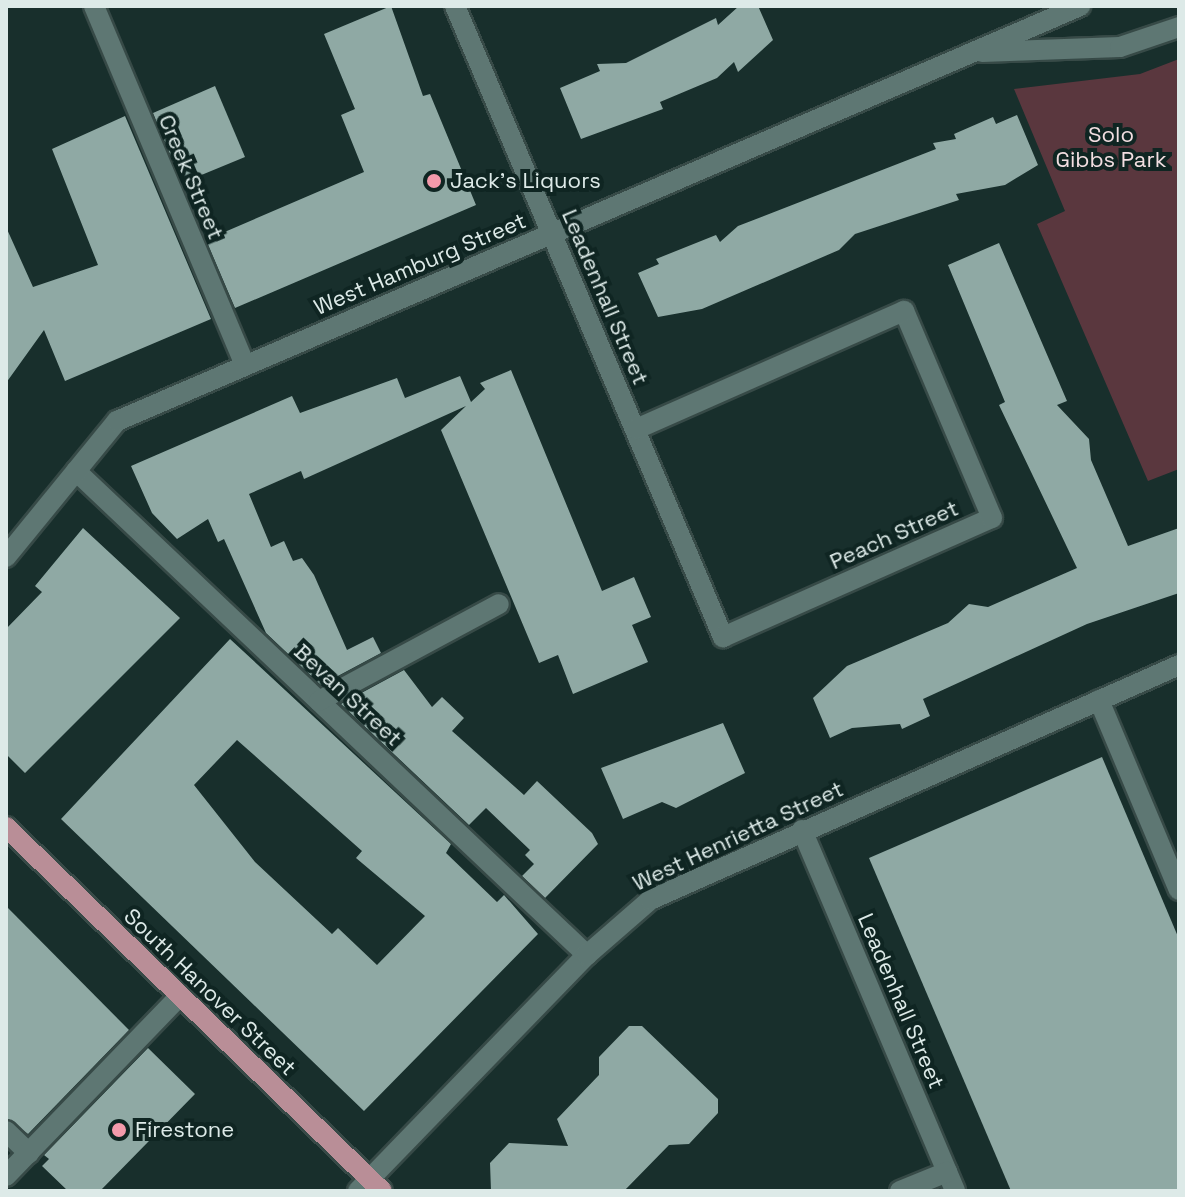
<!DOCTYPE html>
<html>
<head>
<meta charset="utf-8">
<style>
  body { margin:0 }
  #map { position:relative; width:1185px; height:1197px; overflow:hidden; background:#182f2c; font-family:"Space Grotesk",sans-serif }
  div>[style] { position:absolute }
  .green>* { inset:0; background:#5a373e }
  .building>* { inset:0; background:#8fa9a4 }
  .roads { filter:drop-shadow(2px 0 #374a47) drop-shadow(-2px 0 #374a47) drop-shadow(0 2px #374a47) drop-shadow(0 -2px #374a47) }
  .minor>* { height:20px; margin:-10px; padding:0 10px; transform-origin:10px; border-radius:10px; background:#5e7773 }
  .major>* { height:20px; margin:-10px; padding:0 10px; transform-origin:10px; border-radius:10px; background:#b98e97 }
  .dots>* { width:22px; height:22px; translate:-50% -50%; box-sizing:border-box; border:4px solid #0f2522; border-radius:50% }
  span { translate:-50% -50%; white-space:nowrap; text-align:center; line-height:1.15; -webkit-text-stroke:8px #0f2522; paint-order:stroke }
  .park-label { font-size:22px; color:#f2dee1 }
  .street-label { font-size:22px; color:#ddeae8 }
  .poi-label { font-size:22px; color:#ddeae8 }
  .left { translate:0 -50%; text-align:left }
  .frame { position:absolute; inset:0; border:8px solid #ddeae8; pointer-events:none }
</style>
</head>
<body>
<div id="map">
  <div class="green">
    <div style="clip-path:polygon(1179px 59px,1179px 469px,1148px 481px,1037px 224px,1065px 211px,1014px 89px,1140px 74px)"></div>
  </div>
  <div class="building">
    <div style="clip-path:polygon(391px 6px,423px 96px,430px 94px,476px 205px,235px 308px,206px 240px,364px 172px,341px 115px,355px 109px,324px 34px)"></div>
    <div style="clip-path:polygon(739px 6px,758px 6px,773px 40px,738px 72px,734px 62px,717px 78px,660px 102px,663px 109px,581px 139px,560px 88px,600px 71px,597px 64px,626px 63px,716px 18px,718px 25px)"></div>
    <div style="clip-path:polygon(215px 86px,245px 157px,182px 183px,153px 113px)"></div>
    <div style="clip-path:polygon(1017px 115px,1038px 165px,1005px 185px,956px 194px,959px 200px,855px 234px,839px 250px,702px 309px,658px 317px,638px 273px,659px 264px,656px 259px,716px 235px,720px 242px,738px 226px,936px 149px,933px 143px,956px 139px,954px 134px,993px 117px,996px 124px)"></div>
    <div style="clip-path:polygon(125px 116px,211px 319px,65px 381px,44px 330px,6px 383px,6px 227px,33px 287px,98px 265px,52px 149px)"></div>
    <div style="clip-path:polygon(999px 243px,1067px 401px,1057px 405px,1089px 439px,1091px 460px,1128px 546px,1179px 528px,1179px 593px,1087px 624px,923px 699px,930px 716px,902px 729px,900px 724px,852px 728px,830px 738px,813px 698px,847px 666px,948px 623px,969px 604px,988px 607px,1077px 568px,999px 405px,1005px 402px,948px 265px)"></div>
    <div style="clip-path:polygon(511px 370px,602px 591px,634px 577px,651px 617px,632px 625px,648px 662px,573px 694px,558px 655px,539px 663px,441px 430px,466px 406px,304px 479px,301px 471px,249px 494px,271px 547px,284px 541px,293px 561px,302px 558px,314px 575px,347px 650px,373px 637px,381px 653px,321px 685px,266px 633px,224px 539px,218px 542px,208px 519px,177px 539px,152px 513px,131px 466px,292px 396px,300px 413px,397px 378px,405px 398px,460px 376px,471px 402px,485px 389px,480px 383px)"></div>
    <div style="clip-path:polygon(83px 528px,180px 618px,25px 773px,6px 754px,6px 629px,42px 592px,35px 586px)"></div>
    <div style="clip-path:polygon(evenodd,230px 639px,451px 844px,446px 853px,497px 902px,504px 895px,538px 934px,364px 1111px,61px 819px,230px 639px,237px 740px,362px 851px,356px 858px,425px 916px,377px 965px,338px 928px,332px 934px,255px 862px,194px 785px,237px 740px)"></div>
    <div style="clip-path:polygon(404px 670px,432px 707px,442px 697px,464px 718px,452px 731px,524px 795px,537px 781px,592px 833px,598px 844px,545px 898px,522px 876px,534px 864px,525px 855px,530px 850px,486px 808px,469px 825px,341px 704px)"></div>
    <div style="clip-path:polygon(723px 723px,745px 773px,676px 808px,662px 802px,623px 819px,601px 768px)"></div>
    <div style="clip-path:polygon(1102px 757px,1179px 939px,1179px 1191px,1011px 1191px,869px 858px)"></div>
    <div style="clip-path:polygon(6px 906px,129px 1030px,28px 1134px,6px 1118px)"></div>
    <div style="clip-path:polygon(629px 1026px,642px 1026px,718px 1099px,718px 1113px,689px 1144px,669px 1145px,624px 1191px,491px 1191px,490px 1163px,509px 1143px,568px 1146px,557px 1119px,599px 1075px,599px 1057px)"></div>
    <div style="clip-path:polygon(148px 1048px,195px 1094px,100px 1191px,68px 1191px,42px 1166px,49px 1159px,44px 1155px)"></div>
  </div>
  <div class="roads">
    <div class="minor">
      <div style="left:94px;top:6px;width:390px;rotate:67.2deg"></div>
      <div style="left:455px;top:6px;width:686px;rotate:66.99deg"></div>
      <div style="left:723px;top:637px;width:294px;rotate:-23.9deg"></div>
      <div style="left:992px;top:518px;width:225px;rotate:-113deg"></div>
      <div style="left:904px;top:311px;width:293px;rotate:156.2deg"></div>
      <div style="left:982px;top:52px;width:138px;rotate:-2.1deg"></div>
      <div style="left:1120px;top:47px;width:62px;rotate:-18.7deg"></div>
      <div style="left:76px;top:471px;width:704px;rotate:43.45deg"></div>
      <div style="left:6px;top:557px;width:176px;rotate:-50.8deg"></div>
      <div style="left:117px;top:421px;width:1049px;rotate:-23.31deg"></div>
      <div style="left:1099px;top:700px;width:206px;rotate:67.2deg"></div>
      <div style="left:319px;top:701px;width:204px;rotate:-28.3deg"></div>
      <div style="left:802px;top:830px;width:392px;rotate:67deg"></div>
      <div style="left:6px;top:1131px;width:32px;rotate:44deg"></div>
      <div style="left:6px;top:1176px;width:250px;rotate:-46deg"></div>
      <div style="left:358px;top:1191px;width:329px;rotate:-45.9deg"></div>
      <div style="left:587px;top:955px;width:84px;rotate:-41.1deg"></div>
      <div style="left:650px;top:900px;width:579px;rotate:-23.95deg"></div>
      <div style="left:900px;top:1191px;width:51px;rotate:-22deg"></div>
    </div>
    <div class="major">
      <div style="left:6px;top:827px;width:523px;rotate:44.07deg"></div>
    </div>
  </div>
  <div class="dots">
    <div style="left:434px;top:181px;background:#f39aab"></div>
    <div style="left:119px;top:1130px;background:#f39aab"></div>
  </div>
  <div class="park-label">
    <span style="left:1111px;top:147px">Solo<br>Gibbs Park</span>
  </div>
  <div class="street-label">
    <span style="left:191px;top:177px;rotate:67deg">Creek Street</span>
    <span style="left:420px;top:264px;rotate:-23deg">West Hamburg Street</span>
    <span style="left:605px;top:297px;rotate:67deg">Leadenhall Street</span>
    <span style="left:894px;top:535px;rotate:-24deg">Peach Street</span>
    <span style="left:348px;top:695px;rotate:43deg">Bevan Street</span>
    <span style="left:738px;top:836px;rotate:-25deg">West Henrietta Street</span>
    <span style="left:210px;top:992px;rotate:44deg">South Hanover Street</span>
    <span style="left:901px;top:1001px;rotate:67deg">Leadenhall Street</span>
  </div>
  <div class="poi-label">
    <span class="left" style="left:450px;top:181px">Jack's Liquors</span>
    <span class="left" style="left:135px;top:1130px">Firestone</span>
  </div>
  <div class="frame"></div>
</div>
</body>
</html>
